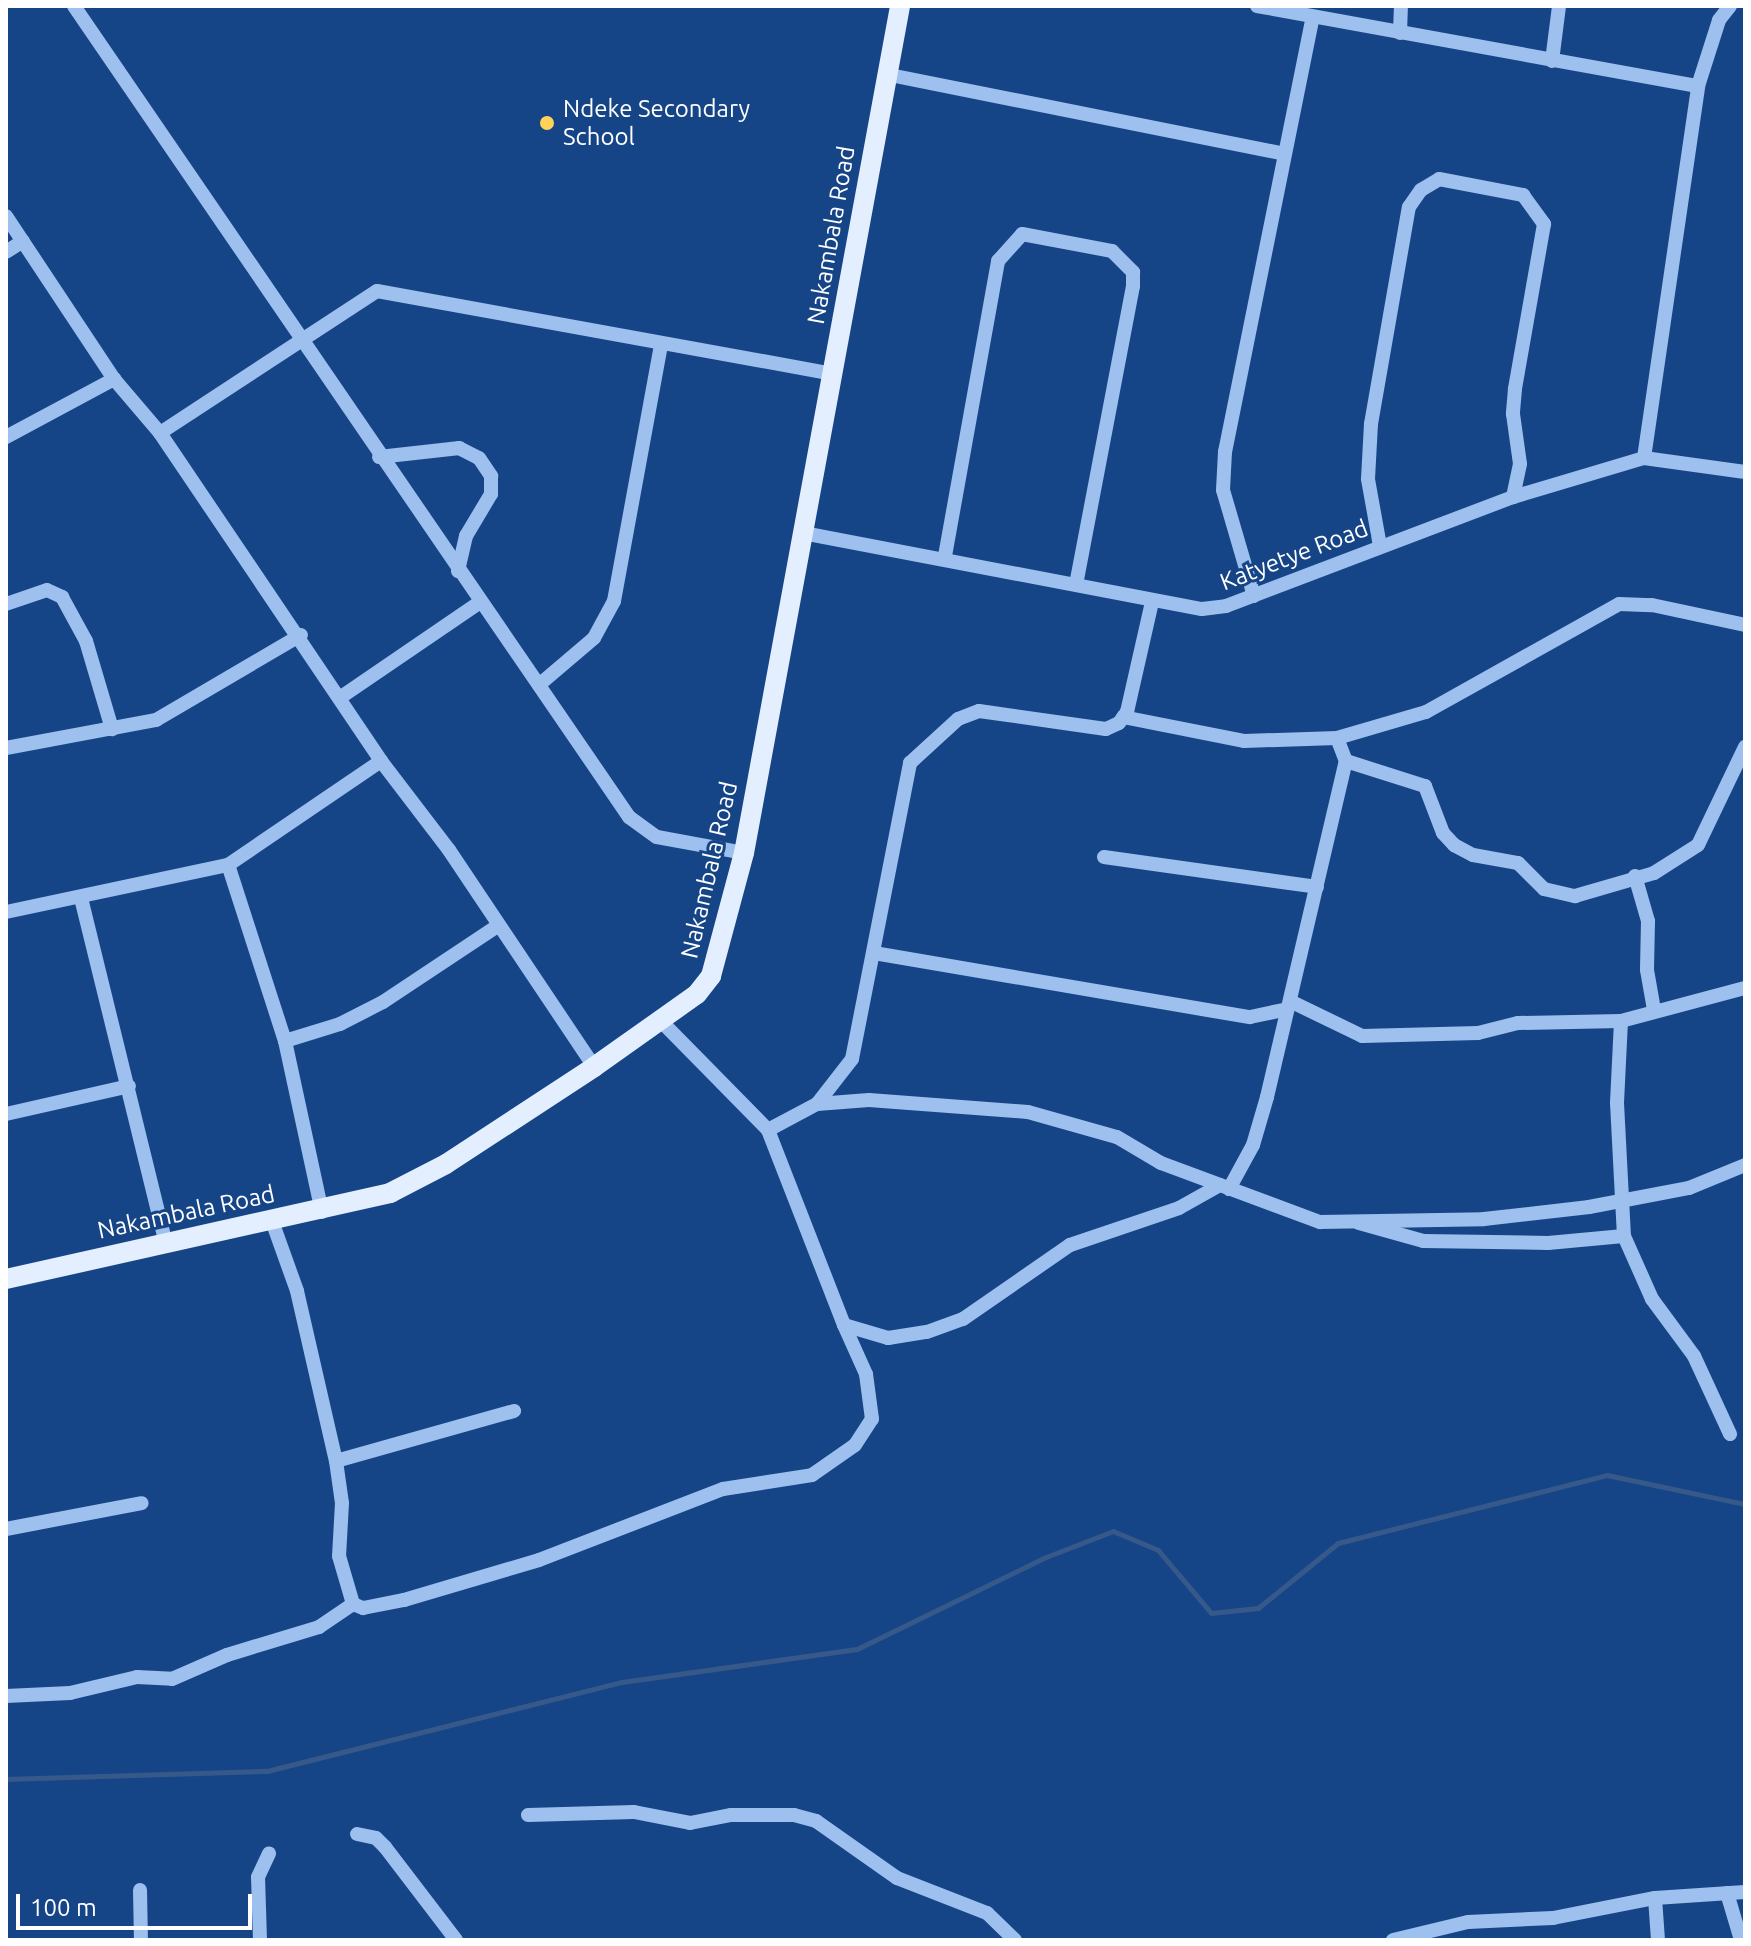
<!DOCTYPE html>
<html>
<head>
<meta charset="utf-8">
<style>
  body { margin:0 }
  #map { position:relative; width:1751px; height:1946px; overflow:hidden; background:#164587; font-family:Ubuntu,sans-serif }
  div>[style] { position:absolute }
  .stream>* { height:5px; margin:-2.5px; padding:0 2.5px; transform-origin:2.5px; border-radius:2.5px; background:#36598a }
  .minor>* { height:14px; margin:-7px; padding:0 7px; transform-origin:7px; border-radius:7px; background:#9dc0ee }
  .major>* { height:20px; margin:-10px; padding:0 10px; transform-origin:10px; border-radius:10px; background:#e3eeff }
  .dots>* { width:22px; height:22px; translate:-50% -50%; box-sizing:border-box; border:4px solid #164587; border-radius:50% }
  span { translate:-50% -50%; white-space:nowrap; text-align:center; line-height:1.15; -webkit-text-stroke:6px #164587; paint-order:stroke }
  .poi-label { font-size:24px; color:#fff }
  .left { translate:0 -50%; text-align:left }
  .street-label { font-size:24px; color:#fff }
  .frame { position:absolute; inset:0; border:8px solid #fff; pointer-events:none }
  .scale { position:absolute; left:16px; top:1894px; width:236px; height:36px; box-sizing:border-box; border:4px solid #fff; border-top:0; padding-left:10px; font-size:24px; line-height:28px; white-space:nowrap; color:#fff; -webkit-text-stroke:6px #164587; paint-order:stroke }
</style>
</head>
<body>
<div id="map">
  <div class="stream">
    <div style="left:6px;top:1779px;width:261px;rotate:-1.8deg"></div>
    <div style="left:267px;top:1771px;width:366px;rotate:-14.1deg"></div>
    <div style="left:622px;top:1682px;width:237px;rotate:-8deg"></div>
    <div style="left:857px;top:1649px;width:210px;rotate:-26deg"></div>
    <div style="left:1046px;top:1557px;width:72px;rotate:-21.2deg"></div>
    <div style="left:1113px;top:1531px;width:49px;rotate:22.9deg"></div>
    <div style="left:1158px;top:1550px;width:82px;rotate:49.9deg"></div>
    <div style="left:1211px;top:1613px;width:47px;rotate:-6.1deg"></div>
    <div style="left:1258px;top:1608px;width:103px;rotate:-39.1deg"></div>
    <div style="left:1338px;top:1543px;width:277px;rotate:-14.2deg"></div>
    <div style="left:1607px;top:1475px;width:141px;rotate:11.9deg"></div>
  </div>
  <div class="minor">
    <div style="left:74px;top:6px;width:983px;rotate:55.61deg"></div>
    <div style="left:629px;top:817px;width:34px;rotate:36deg"></div>
    <div style="left:657px;top:837px;width:88px;rotate:10.4deg"></div>
    <div style="left:1257px;top:6px;width:448px;rotate:10.3deg"></div>
    <div style="left:1400px;top:33px;width:27px;rotate:-88deg"></div>
    <div style="left:1552px;top:61px;width:55px;rotate:-82.7deg"></div>
    <div style="left:885px;top:74px;width:405px;rotate:11.3deg"></div>
    <div style="left:6px;top:216px;width:196px;rotate:56.5deg"></div>
    <div style="left:114px;top:379px;width:71px;rotate:49.6deg"></div>
    <div style="left:160px;top:433px;width:396px;rotate:56deg"></div>
    <div style="left:381px;top:761px;width:112px;rotate:52.6deg"></div>
    <div style="left:449px;top:850px;width:261px;rotate:56.2deg"></div>
    <div style="left:6px;top:252px;width:20px;rotate:-33deg"></div>
    <div style="left:160px;top:433px;width:259px;rotate:-33.2deg"></div>
    <div style="left:377px;top:291px;width:463px;rotate:10.3deg"></div>
    <div style="left:6px;top:437px;width:123px;rotate:-28.2deg"></div>
    <div style="left:379px;top:457px;width:81px;rotate:-6.4deg"></div>
    <div style="left:459px;top:448px;width:22px;rotate:27deg"></div>
    <div style="left:479px;top:458px;width:22px;rotate:56deg"></div>
    <div style="left:491px;top:476px;width:18px;rotate:90deg"></div>
    <div style="left:491px;top:494px;width:49px;rotate:120.8deg"></div>
    <div style="left:466px;top:536px;width:36px;rotate:103deg"></div>
    <div style="left:1644px;top:458px;width:376px;rotate:-81.7deg"></div>
    <div style="left:1698px;top:86px;width:69px;rotate:-72.3deg"></div>
    <div style="left:1719px;top:20px;width:18px;rotate:-52deg"></div>
    <div style="left:803px;top:533px;width:406px;rotate:10.8deg"></div>
    <div style="left:1202px;top:609px;width:24px;rotate:-7deg"></div>
    <div style="left:1226px;top:606px;width:307px;rotate:-20.8deg"></div>
    <div style="left:1513px;top:497px;width:137px;rotate:-16.6deg"></div>
    <div style="left:1644px;top:458px;width:102px;rotate:7.9deg"></div>
    <div style="left:1380px;top:546px;width:68px;rotate:-100.2deg"></div>
    <div style="left:1368px;top:479px;width:55px;rotate:-86.9deg"></div>
    <div style="left:1371px;top:424px;width:220px;rotate:-80.1deg"></div>
    <div style="left:1409px;top:207px;width:21px;rotate:-55deg"></div>
    <div style="left:1421px;top:190px;width:21px;rotate:-31deg"></div>
    <div style="left:1439px;top:179px;width:86px;rotate:10.8deg"></div>
    <div style="left:1523px;top:195px;width:36px;rotate:54deg"></div>
    <div style="left:1544px;top:224px;width:168px;rotate:100deg"></div>
    <div style="left:1515px;top:389px;width:25px;rotate:95deg"></div>
    <div style="left:1513px;top:414px;width:50px;rotate:82deg"></div>
    <div style="left:1520px;top:464px;width:34px;rotate:102deg"></div>
    <div style="left:945px;top:556px;width:300px;rotate:-79.8deg"></div>
    <div style="left:998px;top:261px;width:36px;rotate:-48deg"></div>
    <div style="left:1022px;top:234px;width:92px;rotate:10.7deg"></div>
    <div style="left:1112px;top:251px;width:30px;rotate:45deg"></div>
    <div style="left:1133px;top:272px;width:14px;rotate:90deg"></div>
    <div style="left:1133px;top:286px;width:304px;rotate:100.8deg"></div>
    <div style="left:1254px;top:596px;width:110px;rotate:-106.3deg"></div>
    <div style="left:1223px;top:490px;width:38px;rotate:-87deg"></div>
    <div style="left:1225px;top:452px;width:444px;rotate:-78.6deg"></div>
    <div style="left:6px;top:604px;width:43px;rotate:-18.9deg"></div>
    <div style="left:47px;top:590px;width:17px;rotate:25deg"></div>
    <div style="left:62px;top:597px;width:50px;rotate:61.4deg"></div>
    <div style="left:86px;top:641px;width:92px;rotate:73.5deg"></div>
    <div style="left:540px;top:684px;width:71px;rotate:-40.4deg"></div>
    <div style="left:594px;top:638px;width:42px;rotate:-61.6deg"></div>
    <div style="left:614px;top:601px;width:259px;rotate:-79.6deg"></div>
    <div style="left:341px;top:697px;width:167px;rotate:-34.3deg"></div>
    <div style="left:1123px;top:717px;width:123px;rotate:11.2deg"></div>
    <div style="left:1244px;top:741px;width:93px;rotate:-1.8deg"></div>
    <div style="left:1337px;top:738px;width:93px;rotate:-16.3deg"></div>
    <div style="left:1426px;top:712px;width:221px;rotate:-29.2deg"></div>
    <div style="left:1619px;top:604px;width:33px;rotate:2deg"></div>
    <div style="left:1652px;top:605px;width:95px;rotate:12.1deg"></div>
    <div style="left:1337px;top:738px;width:25px;rotate:69deg"></div>
    <div style="left:1346px;top:761px;width:83px;rotate:17.6deg"></div>
    <div style="left:1425px;top:786px;width:50px;rotate:69deg"></div>
    <div style="left:1443px;top:833px;width:16px;rotate:47deg"></div>
    <div style="left:1454px;top:845px;width:21px;rotate:28deg"></div>
    <div style="left:1473px;top:855px;width:46px;rotate:10.1deg"></div>
    <div style="left:1518px;top:863px;width:37px;rotate:45deg"></div>
    <div style="left:1544px;top:889px;width:32px;rotate:13deg"></div>
    <div style="left:1575px;top:896px;width:82px;rotate:-16.2deg"></div>
    <div style="left:1654px;top:873px;width:52px;rotate:-32.5deg"></div>
    <div style="left:1698px;top:845px;width:109px;rotate:-64.4deg"></div>
    <div style="left:6px;top:748px;width:153px;rotate:-10.6deg"></div>
    <div style="left:156px;top:720px;width:168px;rotate:-30.4deg"></div>
    <div style="left:1104px;top:857px;width:215px;rotate:8deg"></div>
    <div style="left:1635px;top:876px;width:47px;rotate:73.9deg"></div>
    <div style="left:1648px;top:921px;width:49px;rotate:91.2deg"></div>
    <div style="left:1647px;top:970px;width:40px;rotate:80deg"></div>
    <div style="left:81px;top:898px;width:353px;rotate:76.2deg"></div>
    <div style="left:6px;top:912px;width:227px;rotate:-12deg"></div>
    <div style="left:874px;top:953px;width:381px;rotate:9.7deg"></div>
    <div style="left:1250px;top:1017px;width:35px;rotate:-12deg"></div>
    <div style="left:1292px;top:1002px;width:78px;rotate:25.9deg"></div>
    <div style="left:1362px;top:1036px;width:116px;rotate:-1.5deg"></div>
    <div style="left:1478px;top:1033px;width:41px;rotate:-14deg"></div>
    <div style="left:1518px;top:1023px;width:103px;rotate:-1.1deg"></div>
    <div style="left:1621px;top:1021px;width:128px;rotate:-14.9deg"></div>
    <div style="left:660px;top:1020px;width:154px;rotate:45.5deg"></div>
    <div style="left:768px;top:1130px;width:55px;rotate:-28deg"></div>
    <div style="left:817px;top:1104px;width:57px;rotate:-52.1deg"></div>
    <div style="left:852px;top:1059px;width:302px;rotate:-78.9deg"></div>
    <div style="left:910px;top:763px;width:65px;rotate:-42.5deg"></div>
    <div style="left:958px;top:719px;width:22px;rotate:-21deg"></div>
    <div style="left:979px;top:711px;width:128px;rotate:8.1deg"></div>
    <div style="left:1106px;top:729px;width:14px;rotate:-25deg"></div>
    <div style="left:1119px;top:723px;width:14px;rotate:-54deg"></div>
    <div style="left:1127px;top:712px;width:113px;rotate:-77.2deg"></div>
    <div style="left:1621px;top:1021px;width:82px;rotate:92.8deg"></div>
    <div style="left:1617px;top:1103px;width:133px;rotate:87deg"></div>
    <div style="left:1624px;top:1236px;width:69px;rotate:66deg"></div>
    <div style="left:1652px;top:1299px;width:71px;rotate:53.6deg"></div>
    <div style="left:1694px;top:1356px;width:86px;rotate:65.2deg"></div>
    <div style="left:285px;top:1041px;width:58px;rotate:-17.2deg"></div>
    <div style="left:340px;top:1024px;width:48px;rotate:-27.1deg"></div>
    <div style="left:383px;top:1002px;width:139px;rotate:-33.6deg"></div>
    <div style="left:817px;top:1104px;width:52px;rotate:-4.4deg"></div>
    <div style="left:869px;top:1100px;width:159px;rotate:4.3deg"></div>
    <div style="left:1028px;top:1112px;width:92px;rotate:15.7deg"></div>
    <div style="left:1117px;top:1137px;width:51px;rotate:30.6deg"></div>
    <div style="left:1161px;top:1163px;width:170px;rotate:20.4deg"></div>
    <div style="left:1320px;top:1222px;width:164px;rotate:-1deg"></div>
    <div style="left:1484px;top:1219px;width:106px;rotate:-6.5deg"></div>
    <div style="left:1589px;top:1207px;width:102px;rotate:-10.8deg"></div>
    <div style="left:1689px;top:1188px;width:61px;rotate:-22.3deg"></div>
    <div style="left:6px;top:1114px;width:126px;rotate:-12.8deg"></div>
    <div style="left:768px;top:1130px;width:209px;rotate:68.7deg"></div>
    <div style="left:844px;top:1325px;width:46px;rotate:16.5deg"></div>
    <div style="left:888px;top:1338px;width:39px;rotate:-9deg"></div>
    <div style="left:927px;top:1332px;width:38px;rotate:-20deg"></div>
    <div style="left:963px;top:1319px;width:130px;rotate:-34.7deg"></div>
    <div style="left:1070px;top:1245px;width:115px;rotate:-18.7deg"></div>
    <div style="left:1179px;top:1208px;width:47px;rotate:-29.3deg"></div>
    <div style="left:1229px;top:1189px;width:50px;rotate:-61.4deg"></div>
    <div style="left:1253px;top:1145px;width:50px;rotate:-73.7deg"></div>
    <div style="left:1267px;top:1097px;width:345px;rotate:-76.8deg"></div>
    <div style="left:322px;top:1212px;width:175px;rotate:-102.2deg"></div>
    <div style="left:285px;top:1041px;width:185px;rotate:-107.9deg"></div>
    <div style="left:228px;top:865px;width:185px;rotate:-34.2deg"></div>
    <div style="left:272px;top:1221px;width:74px;rotate:70.3deg"></div>
    <div style="left:297px;top:1291px;width:174px;rotate:77.1deg"></div>
    <div style="left:336px;top:1461px;width:42px;rotate:81.9deg"></div>
    <div style="left:342px;top:1503px;width:53px;rotate:93.2deg"></div>
    <div style="left:339px;top:1556px;width:50px;rotate:73.7deg"></div>
    <div style="left:1359px;top:1223px;width:66px;rotate:15.7deg"></div>
    <div style="left:1423px;top:1241px;width:125px;rotate:0.9deg"></div>
    <div style="left:1548px;top:1243px;width:76px;rotate:-5.3deg"></div>
    <div style="left:336px;top:1461px;width:185px;rotate:-15.7deg"></div>
    <div style="left:6px;top:1529px;width:138px;rotate:-10.8deg"></div>
    <div style="left:353px;top:1604px;width:11px;rotate:22deg"></div>
    <div style="left:363px;top:1608px;width:42px;rotate:-11deg"></div>
    <div style="left:404px;top:1600px;width:141px;rotate:-16.5deg"></div>
    <div style="left:539px;top:1560px;width:197px;rotate:-21.1deg"></div>
    <div style="left:723px;top:1489px;width:90px;rotate:-8.9deg"></div>
    <div style="left:812px;top:1475px;width:52px;rotate:-34.9deg"></div>
    <div style="left:855px;top:1445px;width:31px;rotate:-57deg"></div>
    <div style="left:872px;top:1419px;width:45px;rotate:-97.6deg"></div>
    <div style="left:866px;top:1374px;width:54px;rotate:-114.2deg"></div>
    <div style="left:6px;top:1696px;width:64px;rotate:-2.7deg"></div>
    <div style="left:70px;top:1693px;width:69px;rotate:-13.4deg"></div>
    <div style="left:137px;top:1677px;width:35px;rotate:3deg"></div>
    <div style="left:172px;top:1679px;width:60px;rotate:-23.6deg"></div>
    <div style="left:227px;top:1655px;width:96px;rotate:-16.9deg"></div>
    <div style="left:319px;top:1627px;width:41px;rotate:-34.1deg"></div>
    <div style="left:528px;top:1815px;width:106px;rotate:-1.6deg"></div>
    <div style="left:634px;top:1812px;width:57px;rotate:11.1deg"></div>
    <div style="left:690px;top:1823px;width:42px;rotate:-11deg"></div>
    <div style="left:731px;top:1815px;width:63px"></div>
    <div style="left:794px;top:1815px;width:23px;rotate:15deg"></div>
    <div style="left:816px;top:1821px;width:99px;rotate:35.1deg"></div>
    <div style="left:897px;top:1878px;width:97px;rotate:21.3deg"></div>
    <div style="left:987px;top:1913px;width:39px;rotate:44deg"></div>
    <div style="left:357px;top:1834px;width:19px;rotate:12deg"></div>
    <div style="left:376px;top:1838px;width:13px;rotate:45deg"></div>
    <div style="left:385px;top:1847px;width:117px;rotate:52.6deg"></div>
    <div style="left:140px;top:1890px;width:50px;rotate:88.9deg"></div>
    <div style="left:1727px;top:1893px;width:49px;rotate:73.4deg"></div>
    <div style="left:1655px;top:1898px;width:42px;rotate:85.9deg"></div>
    <div style="left:260px;top:1940px;width:63px;rotate:-91.8deg"></div>
    <div style="left:258px;top:1877px;width:26px;rotate:-65deg"></div>
    <div style="left:1393px;top:1940px;width:77px;rotate:-13.5deg"></div>
    <div style="left:1468px;top:1922px;width:85px;rotate:-2.7deg"></div>
    <div style="left:1553px;top:1918px;width:104px;rotate:-11.1deg"></div>
    <div style="left:1655px;top:1898px;width:90px;rotate:-3.8deg"></div>
  </div>
  <div class="major">
    <div style="left:6px;top:1279px;width:394px;rotate:-12.6deg"></div>
    <div style="left:390px;top:1193px;width:63px;rotate:-27.4deg"></div>
    <div style="left:446px;top:1164px;width:177px;rotate:-33.2deg"></div>
    <div style="left:594px;top:1067px;width:126px;rotate:-35.3deg"></div>
    <div style="left:697px;top:994px;width:23px;rotate:-52deg"></div>
    <div style="left:711px;top:976px;width:127px;rotate:-75deg"></div>
    <div style="left:744px;top:853px;width:861px;rotate:-79.56deg"></div>
  </div>
  <div class="dots">
    <div style="left:547px;top:123px;background:#ffd359"></div>
  </div>
  <div class="poi-label">
    <span class="left" style="left:563px;top:123px">Ndeke Secondary<br>School</span>
  </div>
  <div class="street-label">
    <span style="left:831px;top:235px;rotate:-80deg">Nakambala Road</span>
    <span style="left:1294px;top:555px;rotate:-21deg">Katyetye Road</span>
    <span style="left:709px;top:870px;rotate:-77deg">Nakambala Road</span>
    <span style="left:186px;top:1212px;rotate:-12deg">Nakambala Road</span>
  </div>
  <div class="frame"></div>
  <div class="scale">100 m</div>
</div>
</body>
</html>
